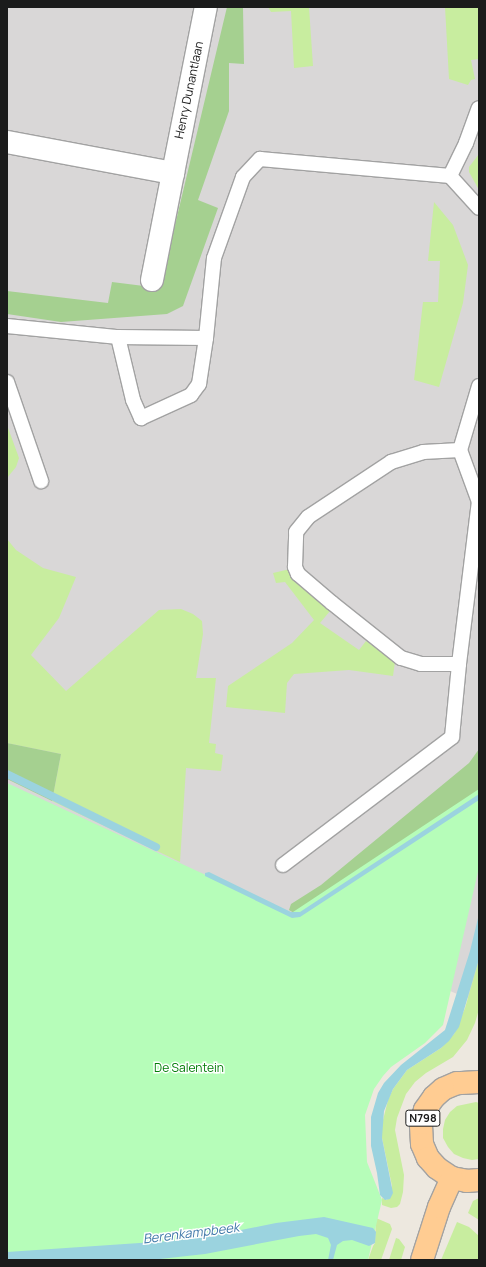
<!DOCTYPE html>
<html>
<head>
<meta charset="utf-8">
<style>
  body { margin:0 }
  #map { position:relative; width:486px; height:1267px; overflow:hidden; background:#ede8df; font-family:Manrope,sans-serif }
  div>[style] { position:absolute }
  .residential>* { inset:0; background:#d9d7d7 }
  .grass>* { inset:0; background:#c8ed9f }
  .forest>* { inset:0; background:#a5d090 }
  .park>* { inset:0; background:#b6fdb9 }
  .water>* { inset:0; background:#9bd3df }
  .stream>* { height:8px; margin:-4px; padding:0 4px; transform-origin:4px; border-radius:4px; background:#9bd3df }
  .roads { filter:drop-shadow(1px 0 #a2a2a2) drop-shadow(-1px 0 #a2a2a2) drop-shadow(0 1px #a2a2a2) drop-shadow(0 -1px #a2a2a2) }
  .lane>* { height:14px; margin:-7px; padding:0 7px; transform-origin:7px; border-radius:7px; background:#fff }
  .street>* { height:22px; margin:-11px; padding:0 11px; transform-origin:11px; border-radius:11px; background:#fff }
  .primary>* { height:22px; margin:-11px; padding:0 11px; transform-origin:11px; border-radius:11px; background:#ffcc92 }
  span { translate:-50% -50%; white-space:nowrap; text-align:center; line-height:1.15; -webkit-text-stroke:3px #fff; paint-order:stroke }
  .shield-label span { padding:1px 3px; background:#fff; border:1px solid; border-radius:3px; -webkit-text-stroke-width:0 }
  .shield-label { font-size:11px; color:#1b1b1b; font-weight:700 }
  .street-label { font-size:12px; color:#1b1b1b }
  .park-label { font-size:12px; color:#037e08 }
  .water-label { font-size:13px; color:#3f78a8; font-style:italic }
  .frame { position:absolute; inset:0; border:8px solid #1b1b1b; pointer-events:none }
</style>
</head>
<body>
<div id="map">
  <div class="residential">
    <div style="clip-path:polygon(7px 7px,479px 7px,479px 1003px,208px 891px,7px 783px)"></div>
  </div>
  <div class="grass">
    <div style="clip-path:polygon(268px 7px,309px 7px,313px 66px,294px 68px,291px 11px,271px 12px)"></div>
    <div style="clip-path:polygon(445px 7px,479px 7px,479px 59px,471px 60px,475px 79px,471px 80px,468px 85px,449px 79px)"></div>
    <div style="clip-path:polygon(479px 154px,479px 190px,469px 172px,469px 167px)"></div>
    <div style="clip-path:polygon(434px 202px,453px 225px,468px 265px,463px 303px,439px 387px,414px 380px,423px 302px,438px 302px,440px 261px,428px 261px)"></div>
    <div style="clip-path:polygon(7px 425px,19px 458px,16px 467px,7px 478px)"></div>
    <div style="clip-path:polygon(7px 539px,16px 550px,43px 568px,76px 577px,59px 618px,31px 655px,66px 691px,159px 610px,181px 609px,193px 614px,202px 621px,203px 634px,196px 678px,216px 678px,209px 743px,216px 744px,215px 753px,223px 755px,221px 771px,186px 768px,180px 862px,52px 801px,61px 754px,7px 743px)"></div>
    <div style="clip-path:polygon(290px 569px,291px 576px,301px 586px,330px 611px,320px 623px,359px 650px,366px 641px,395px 662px,393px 676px,349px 670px,294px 674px,287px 683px,285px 713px,226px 707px,228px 686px,292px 643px,314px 620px,285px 582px,276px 583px,273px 573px)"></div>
    <div style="clip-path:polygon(479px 959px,479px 1009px,475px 1023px,467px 1040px,453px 1057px,426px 1073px,415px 1082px,406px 1094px,397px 1118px,395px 1130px,404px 1175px,403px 1192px,400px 1204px,397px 1207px,391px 1208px,382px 1205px,382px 1198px,387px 1200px,392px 1186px,382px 1138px,382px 1124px,388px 1100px,393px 1089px,407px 1070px,441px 1048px,454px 1034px,465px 1008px)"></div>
    <div style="clip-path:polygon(476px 1102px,479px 1103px,479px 1159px,472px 1160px,463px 1158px,454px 1154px,448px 1147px,443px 1138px,443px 1129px,445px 1120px,450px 1112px,457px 1106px)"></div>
    <div style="clip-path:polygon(479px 1198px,479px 1220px,468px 1213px,473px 1201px)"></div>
    <div style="clip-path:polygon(376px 1218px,390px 1224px,392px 1229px,381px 1260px,368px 1260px,373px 1246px,375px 1243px)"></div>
    <div style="clip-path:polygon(457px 1222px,469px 1227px,479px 1236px,479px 1260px,441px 1260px)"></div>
    <div style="clip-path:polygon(396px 1238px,399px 1239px,405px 1247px,401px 1260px,389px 1260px)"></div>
  </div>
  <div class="forest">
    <div style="clip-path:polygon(227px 7px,243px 7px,244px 64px,229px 63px,229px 111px,198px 200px,218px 208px,183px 306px,167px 314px,61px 322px,7px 314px,7px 291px,108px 303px,112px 282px,160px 288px)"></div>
    <div style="clip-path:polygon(7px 743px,61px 754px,52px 801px,7px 779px)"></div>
    <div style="clip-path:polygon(479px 749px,479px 794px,294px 913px,289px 910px,291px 904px,321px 885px,469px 763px)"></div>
  </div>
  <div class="park">
    <div style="clip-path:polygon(7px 783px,290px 914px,479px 789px,479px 867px,443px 1025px,425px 1043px,391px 1067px,383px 1076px,374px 1089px,365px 1115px,367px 1162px,382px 1200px,368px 1260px,7px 1260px)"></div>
  </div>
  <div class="water">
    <div style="clip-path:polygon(479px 794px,479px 800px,300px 917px,292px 918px,205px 876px,205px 873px,209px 872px,291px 912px,300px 912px)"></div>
    <div style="clip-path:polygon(479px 914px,479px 959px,459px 1027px,449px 1041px,441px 1048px,407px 1070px,393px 1089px,384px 1111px,382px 1138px,393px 1193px,390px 1199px,385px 1200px,380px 1195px,377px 1173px,371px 1146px,371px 1117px,378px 1093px,384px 1083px,401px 1065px,445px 1030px,470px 951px)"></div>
    <div style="clip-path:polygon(324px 1217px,373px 1228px,376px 1232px,375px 1243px,369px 1246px,352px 1240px,343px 1241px,337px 1245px,333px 1260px,328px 1260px,331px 1245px,328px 1238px,316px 1234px,299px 1236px,205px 1254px,160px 1259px,7px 1260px,7px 1252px,169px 1241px,211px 1236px,276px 1223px)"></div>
  </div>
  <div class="stream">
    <div style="left:7px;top:774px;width:166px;rotate:26.1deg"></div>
  </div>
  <div class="roads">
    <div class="lane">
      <div style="left:450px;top:176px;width:37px;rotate:-64deg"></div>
      <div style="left:466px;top:143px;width:37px;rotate:-70deg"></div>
      <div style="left:7px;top:326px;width:112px;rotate:5.7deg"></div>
      <div style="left:206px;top:338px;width:88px;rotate:-179.3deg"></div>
      <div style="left:118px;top:337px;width:65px;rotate:76.6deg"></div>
      <div style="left:133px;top:400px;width:20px;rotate:66deg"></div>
      <div style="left:141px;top:418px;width:55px;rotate:-24.7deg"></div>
      <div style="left:191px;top:395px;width:14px;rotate:-54deg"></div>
      <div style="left:199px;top:384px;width:47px;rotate:-81.3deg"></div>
      <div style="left:206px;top:338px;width:80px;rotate:-84.3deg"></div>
      <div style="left:214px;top:258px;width:86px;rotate:-70.3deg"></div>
      <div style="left:243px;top:177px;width:25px;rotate:-47deg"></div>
      <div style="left:260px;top:159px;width:191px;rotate:5.1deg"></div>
      <div style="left:450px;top:176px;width:43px;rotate:47.8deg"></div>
      <div style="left:7px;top:382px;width:105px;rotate:71deg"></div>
      <div style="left:479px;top:386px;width:67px;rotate:106.5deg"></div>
      <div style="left:460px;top:450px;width:55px;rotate:69.9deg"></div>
      <div style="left:459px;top:664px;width:38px;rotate:180deg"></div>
      <div style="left:421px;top:664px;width:21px;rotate:-163deg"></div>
      <div style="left:401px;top:658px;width:88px;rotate:-141.4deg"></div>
      <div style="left:332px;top:603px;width:45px;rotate:-139.5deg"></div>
      <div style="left:298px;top:574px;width:8px;rotate:-113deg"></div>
      <div style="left:295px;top:567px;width:35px;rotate:-88deg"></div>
      <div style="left:296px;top:532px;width:19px;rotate:-51deg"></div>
      <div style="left:308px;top:517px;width:100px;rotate:-33.5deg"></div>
      <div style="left:391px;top:462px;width:34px;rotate:-17deg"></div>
      <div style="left:423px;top:452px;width:37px;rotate:-3deg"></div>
      <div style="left:283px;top:865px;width:212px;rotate:-37.1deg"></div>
      <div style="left:452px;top:737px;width:73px;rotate:-84.5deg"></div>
      <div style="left:459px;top:664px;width:163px;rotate:-83deg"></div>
    </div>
    <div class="street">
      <div style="left:7px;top:142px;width:169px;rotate:10.6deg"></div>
      <div style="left:173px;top:173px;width:169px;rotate:-78.8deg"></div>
      <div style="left:152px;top:280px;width:109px;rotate:-78.9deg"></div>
    </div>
    <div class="primary">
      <div style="left:479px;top:1082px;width:22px;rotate:177deg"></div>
      <div style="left:457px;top:1083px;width:15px;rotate:157deg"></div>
      <div style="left:443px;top:1089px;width:12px;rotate:138deg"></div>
      <div style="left:434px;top:1097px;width:16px;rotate:125deg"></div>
      <div style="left:425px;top:1110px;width:16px;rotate:105deg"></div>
      <div style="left:421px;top:1125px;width:19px;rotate:87deg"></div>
      <div style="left:422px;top:1144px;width:15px;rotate:67deg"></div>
      <div style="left:428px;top:1158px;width:13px;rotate:48deg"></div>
      <div style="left:437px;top:1168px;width:18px;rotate:34deg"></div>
      <div style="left:452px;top:1178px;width:15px;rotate:11deg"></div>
      <div style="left:467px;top:1181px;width:12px;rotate:-5deg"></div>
      <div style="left:422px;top:1260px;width:56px;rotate:-72.2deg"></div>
      <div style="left:439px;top:1207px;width:32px;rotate:-66deg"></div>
    </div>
  </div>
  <div class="shield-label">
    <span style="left:423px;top:1118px">N798</span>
  </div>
  <div class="street-label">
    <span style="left:189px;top:90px;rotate:-78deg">Henry Dunantlaan</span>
  </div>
  <div class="park-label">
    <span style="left:189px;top:1068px">De Salentein</span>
  </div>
  <div class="water-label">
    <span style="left:191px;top:1233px;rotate:-7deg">Berenkampbeek</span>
  </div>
  <div class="frame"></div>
</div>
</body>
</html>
